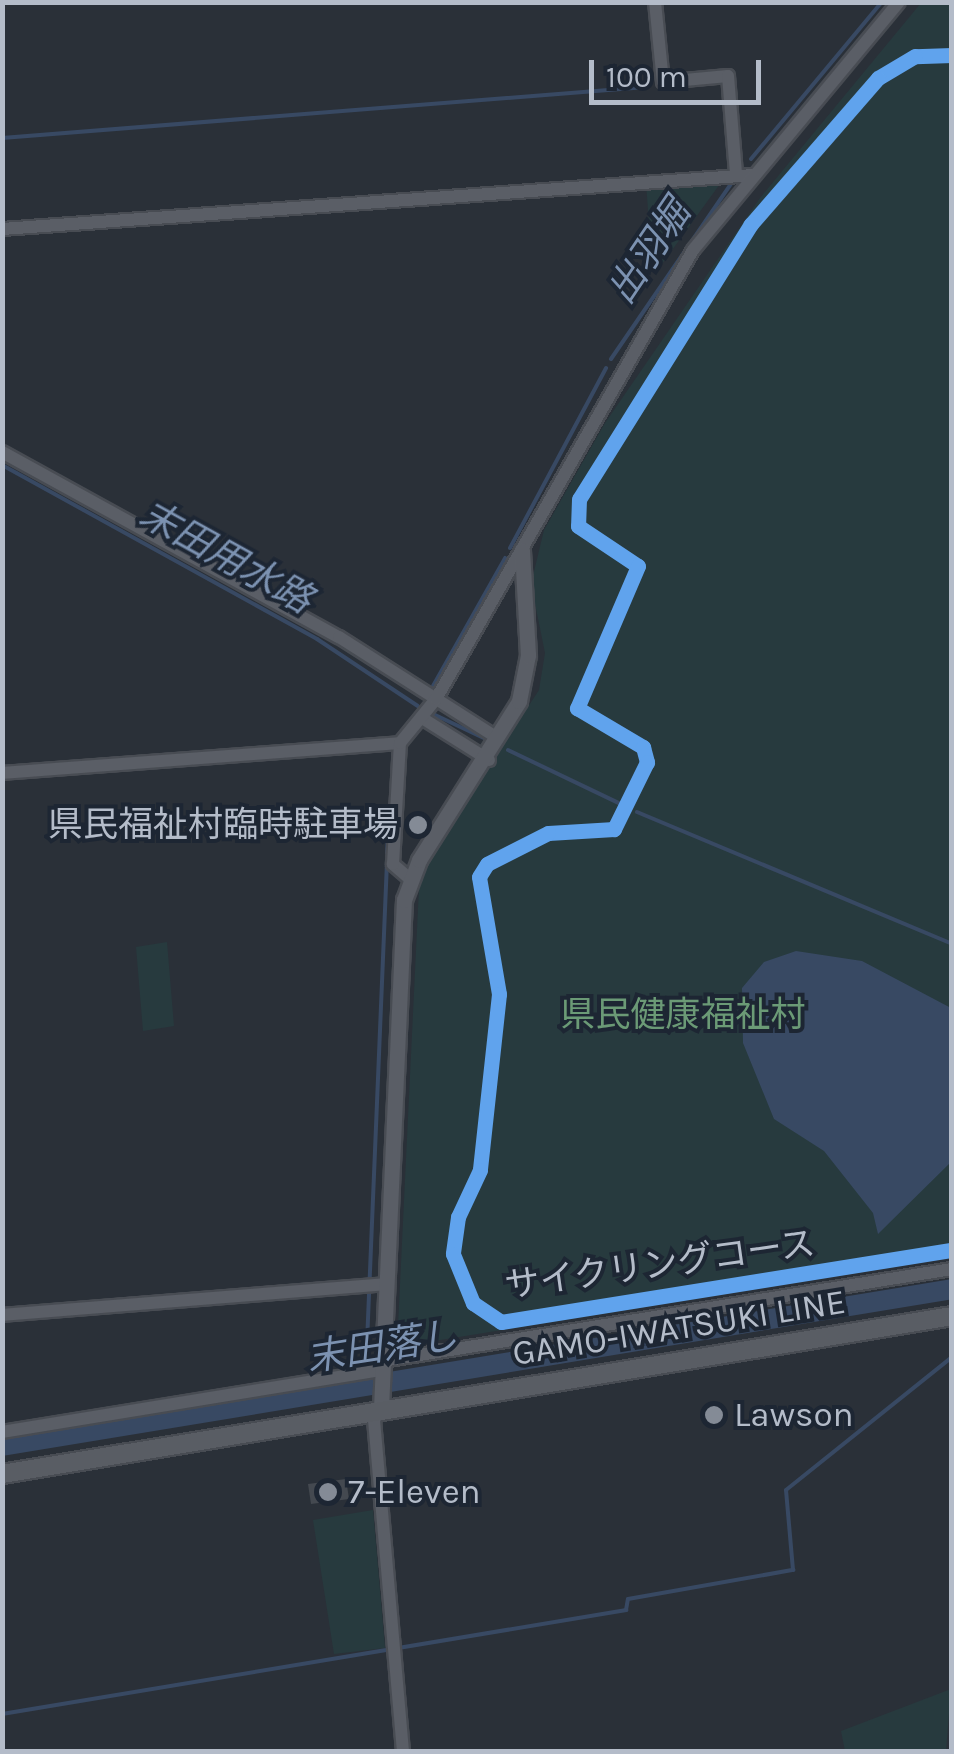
<!DOCTYPE html>
<html>
<head>
<meta charset="utf-8">
<style>
  body { margin:0 }
  #map { position:relative; width:954px; height:1754px; overflow:hidden; background:#2a3038; font-family:Karla,"Noto Sans JP",sans-serif }
  div>[style] { position:absolute }
  .green>* { inset:0; background:#273a3e }
  .water>* { inset:0; background:#384963 }
  .stream>* { height:4px; margin:-2px; padding:0 2px; transform-origin:2px; border-radius:2px; background:#384963 }
  .river>* { height:20px; margin:-10px; padding:0 10px; transform-origin:10px; border-radius:10px; background:#384963 }
  .building>* { inset:0; background:#444950 }
  .roads { filter:drop-shadow(2px 0 #484c53) drop-shadow(-2px 0 #484c53) drop-shadow(0 2px #484c53) drop-shadow(0 -2px #484c53) }
  .minor>* { height:12px; margin:-6px; padding:0 6px; transform-origin:6px; border-radius:6px; background:#5a5e66 }
  .tertiary>* { height:15px; margin:-7.5px; padding:0 7.5px; transform-origin:7.5px; border-radius:7.5px; background:#5a5e66 }
  .secondary>* { height:18px; margin:-9px; padding:0 9px; transform-origin:9px; border-radius:9px; background:#595d64 }
  .cycleway>* { height:15px; margin:-7.5px; padding:0 7.5px; transform-origin:7.5px; border-radius:7.5px; background:#60a3ed }
  .dots>* { width:28px; height:28px; translate:-50% -50%; box-sizing:border-box; border:5px solid #1d2633; border-radius:50% }
  span { translate:-50% -50%; white-space:nowrap; text-align:center; line-height:1.15; -webkit-text-stroke:8px #1d2633; paint-order:stroke }
  .poi-label { font-size:35px; color:#b4bcc9 }
  .right { translate:-100% -50%; text-align:right }
  .left { translate:0 -50%; text-align:left }
  .park-label { font-size:35px; color:#6b9a76 }
  .street-label { font-size:35px; color:#b4bcc9 }
  .water-label { font-size:38px; color:#7c92b1; font-style:italic }
  .frame { position:absolute; inset:0; border:5px solid #b4bcc9; pointer-events:none }
  .scale { position:absolute; left:589px; top:60px; width:172px; height:45px; box-sizing:border-box; border:5px solid #b4bcc9; border-top:0; padding-left:12px; font-size:30px; line-height:35px; white-space:nowrap; color:#b4bcc9; -webkit-text-stroke:8px #1d2633; paint-order:stroke }
</style>
</head>
<body>
<div id="map">
  <div class="green">
    <div style="clip-path:polygon(921px 3px,951px 3px,951px 1258px,397px 1347px,419px 888px,432px 854px,539px 690px,545px 653px,531px 584px,544px 530px,605px 423px,760px 198px)"></div>
    <div style="clip-path:polygon(725px 177px,662px 264px,652px 264px,646px 183px)"></div>
    <div style="clip-path:polygon(167px 942px,174px 1026px,143px 1031px,136px 947px)"></div>
    <div style="clip-path:polygon(373px 1510px,385px 1648px,334px 1654px,313px 1520px)"></div>
    <div style="clip-path:polygon(951px 1689px,946px 1751px,845px 1751px,841px 1731px)"></div>
  </div>
  <div class="water">
    <div style="clip-path:polygon(796px 951px,862px 961px,951px 1008px,951px 1162px,878px 1234px,873px 1213px,824px 1151px,774px 1119px,743px 1043px,742px 988px,764px 962px)"></div>
  </div>
  <div class="stream">
    <div style="left:2px;top:138px;width:646px;rotate:-4.53deg"></div>
    <div style="left:751px;top:159px;width:204px;rotate:-50.2deg"></div>
    <div style="left:611px;top:359px;width:216px;rotate:-55.6deg"></div>
    <div style="left:2px;top:465px;width:360px;rotate:28.9deg"></div>
    <div style="left:317px;top:639px;width:121px;rotate:33.6deg"></div>
    <div style="left:510px;top:548px;width:204px;rotate:-61.9deg"></div>
    <div style="left:433px;top:686px;width:147px;rotate:-60.6deg"></div>
    <div style="left:433px;top:714px;width:59px;rotate:25.3deg"></div>
    <div style="left:508px;top:750px;width:127px;rotate:25.6deg"></div>
    <div style="left:637px;top:812px;width:342px;rotate:22.7deg"></div>
    <div style="left:387px;top:853px;width:20px;rotate:-87deg"></div>
    <div style="left:366px;top:1367px;width:505px;rotate:-87.62deg"></div>
    <div style="left:363px;top:1387px;width:10px;rotate:-84deg"></div>
    <div style="left:2px;top:1714px;width:633px;rotate:-9.46deg"></div>
    <div style="left:626px;top:1610px;width:11px;rotate:-80deg"></div>
    <div style="left:628px;top:1599px;width:168px;rotate:-10deg"></div>
    <div style="left:793px;top:1570px;width:80px;rotate:-95deg"></div>
    <div style="left:786px;top:1490px;width:213px;rotate:-38.7deg"></div>
  </div>
  <div class="river">
    <div style="left:2px;top:1446px;width:963px;rotate:-9.38deg"></div>
  </div>
  <div class="building">
    <div style="clip-path:polygon(346px 1479px,349px 1499px,311px 1504px,308px 1484px)"></div>
  </div>
  <div class="roads">
    <div class="minor">
      <div style="left:655px;top:2px;width:80px;rotate:84.3deg"></div>
      <div style="left:663px;top:82px;width:65px;rotate:-5.3deg"></div>
      <div style="left:728px;top:76px;width:97px;rotate:85.3deg"></div>
      <div style="left:2px;top:229px;width:753px;rotate:-4.11deg"></div>
      <div style="left:2px;top:452px;width:384px;rotate:28.8deg"></div>
      <div style="left:339px;top:637px;width:180px;rotate:32.5deg"></div>
      <div style="left:422px;top:718px;width:79px;rotate:32.1deg"></div>
      <div style="left:2px;top:773px;width:399px;rotate:-4.3deg"></div>
      <div style="left:410px;top:879px;width:23px;rotate:-139deg"></div>
      <div style="left:393px;top:864px;width:121px;rotate:-86.7deg"></div>
      <div style="left:400px;top:743px;width:57px;rotate:-50.7deg"></div>
      <div style="left:436px;top:699px;width:517px;rotate:-60.21deg"></div>
      <div style="left:693px;top:250px;width:322px;rotate:-50.3deg"></div>
      <div style="left:2px;top:1315px;width:384px;rotate:-4.6deg"></div>
      <div style="left:382px;top:1361px;width:577px;rotate:-9.17deg"></div>
      <div style="left:381px;top:1408px;width:14px;rotate:120deg"></div>
      <div style="left:374px;top:1420px;width:333px;rotate:85deg"></div>
      <div style="left:2px;top:1432px;width:385px;rotate:-9.3deg"></div>
    </div>
    <div class="tertiary">
      <div style="left:381px;top:1408px;width:509px;rotate:-87.41deg"></div>
      <div style="left:404px;top:900px;width:43px;rotate:-69.4deg"></div>
      <div style="left:419px;top:860px;width:188px;rotate:-57.8deg"></div>
      <div style="left:519px;top:701px;width:47px;rotate:-78.9deg"></div>
      <div style="left:528px;top:655px;width:105px;rotate:-93.3deg"></div>
    </div>
    <div class="secondary">
      <div style="left:2px;top:1474px;width:963px;rotate:-9.44deg"></div>
    </div>
  </div>
  <div class="cycleway">
    <div style="left:952px;top:55px;width:37px;rotate:178deg"></div>
    <div style="left:915px;top:56px;width:43px;rotate:149.3deg"></div>
    <div style="left:878px;top:78px;width:194px;rotate:131deg"></div>
    <div style="left:751px;top:224px;width:324px;rotate:122deg"></div>
    <div style="left:579px;top:499px;width:27px;rotate:92deg"></div>
    <div style="left:578px;top:526px;width:72px;rotate:33.7deg"></div>
    <div style="left:638px;top:566px;width:155px;rotate:113.2deg"></div>
    <div style="left:577px;top:708px;width:77px;rotate:30.6deg"></div>
    <div style="left:643px;top:747px;width:16px;rotate:75deg"></div>
    <div style="left:647px;top:762px;width:75px;rotate:116.2deg"></div>
    <div style="left:614px;top:829px;width:66px;rotate:176.5deg"></div>
    <div style="left:548px;top:833px;width:68px;rotate:153.1deg"></div>
    <div style="left:487px;top:864px;width:15px;rotate:122deg"></div>
    <div style="left:479px;top:877px;width:119px;rotate:80.3deg"></div>
    <div style="left:499px;top:994px;width:177px;rotate:96.2deg"></div>
    <div style="left:480px;top:1170px;width:52px;rotate:115.1deg"></div>
    <div style="left:458px;top:1217px;width:37px;rotate:98deg"></div>
    <div style="left:453px;top:1254px;width:53px;rotate:67.8deg"></div>
    <div style="left:473px;top:1303px;width:34px;rotate:34deg"></div>
    <div style="left:501px;top:1322px;width:457px;rotate:-9.1deg"></div>
  </div>
  <div class="dots">
    <div style="left:418px;top:825px;background:#848b96"></div>
    <div style="left:714px;top:1415px;background:#848b96"></div>
    <div style="left:328px;top:1492px;background:#848b96"></div>
  </div>
  <div class="poi-label">
    <span class="right" style="left:398px;top:825px">県民福祉村臨時駐車場</span>
    <span class="left" style="left:734px;top:1415px">Lawson</span>
    <span class="left" style="left:348px;top:1492px">7-Eleven</span>
  </div>
  <div class="park-label">
    <span style="left:683px;top:1015px">県民健康福祉村</span>
  </div>
  <div class="street-label">
    <span style="left:660px;top:1265px;rotate:-8deg">サイクリングコース</span>
    <span style="left:679px;top:1328px;rotate:-9deg">GAMO-IWATSUKI LINE</span>
  </div>
  <div class="water-label">
    <span style="left:649px;top:252px;rotate:-56deg">出羽堀</span>
    <span style="left:226px;top:557px;rotate:29deg">末田用水路</span>
    <span style="left:382px;top:1347px;rotate:-9deg">末田落し</span>
  </div>
  <div class="frame"></div>
  <div class="scale">100 m</div>
</div>
</body>
</html>
